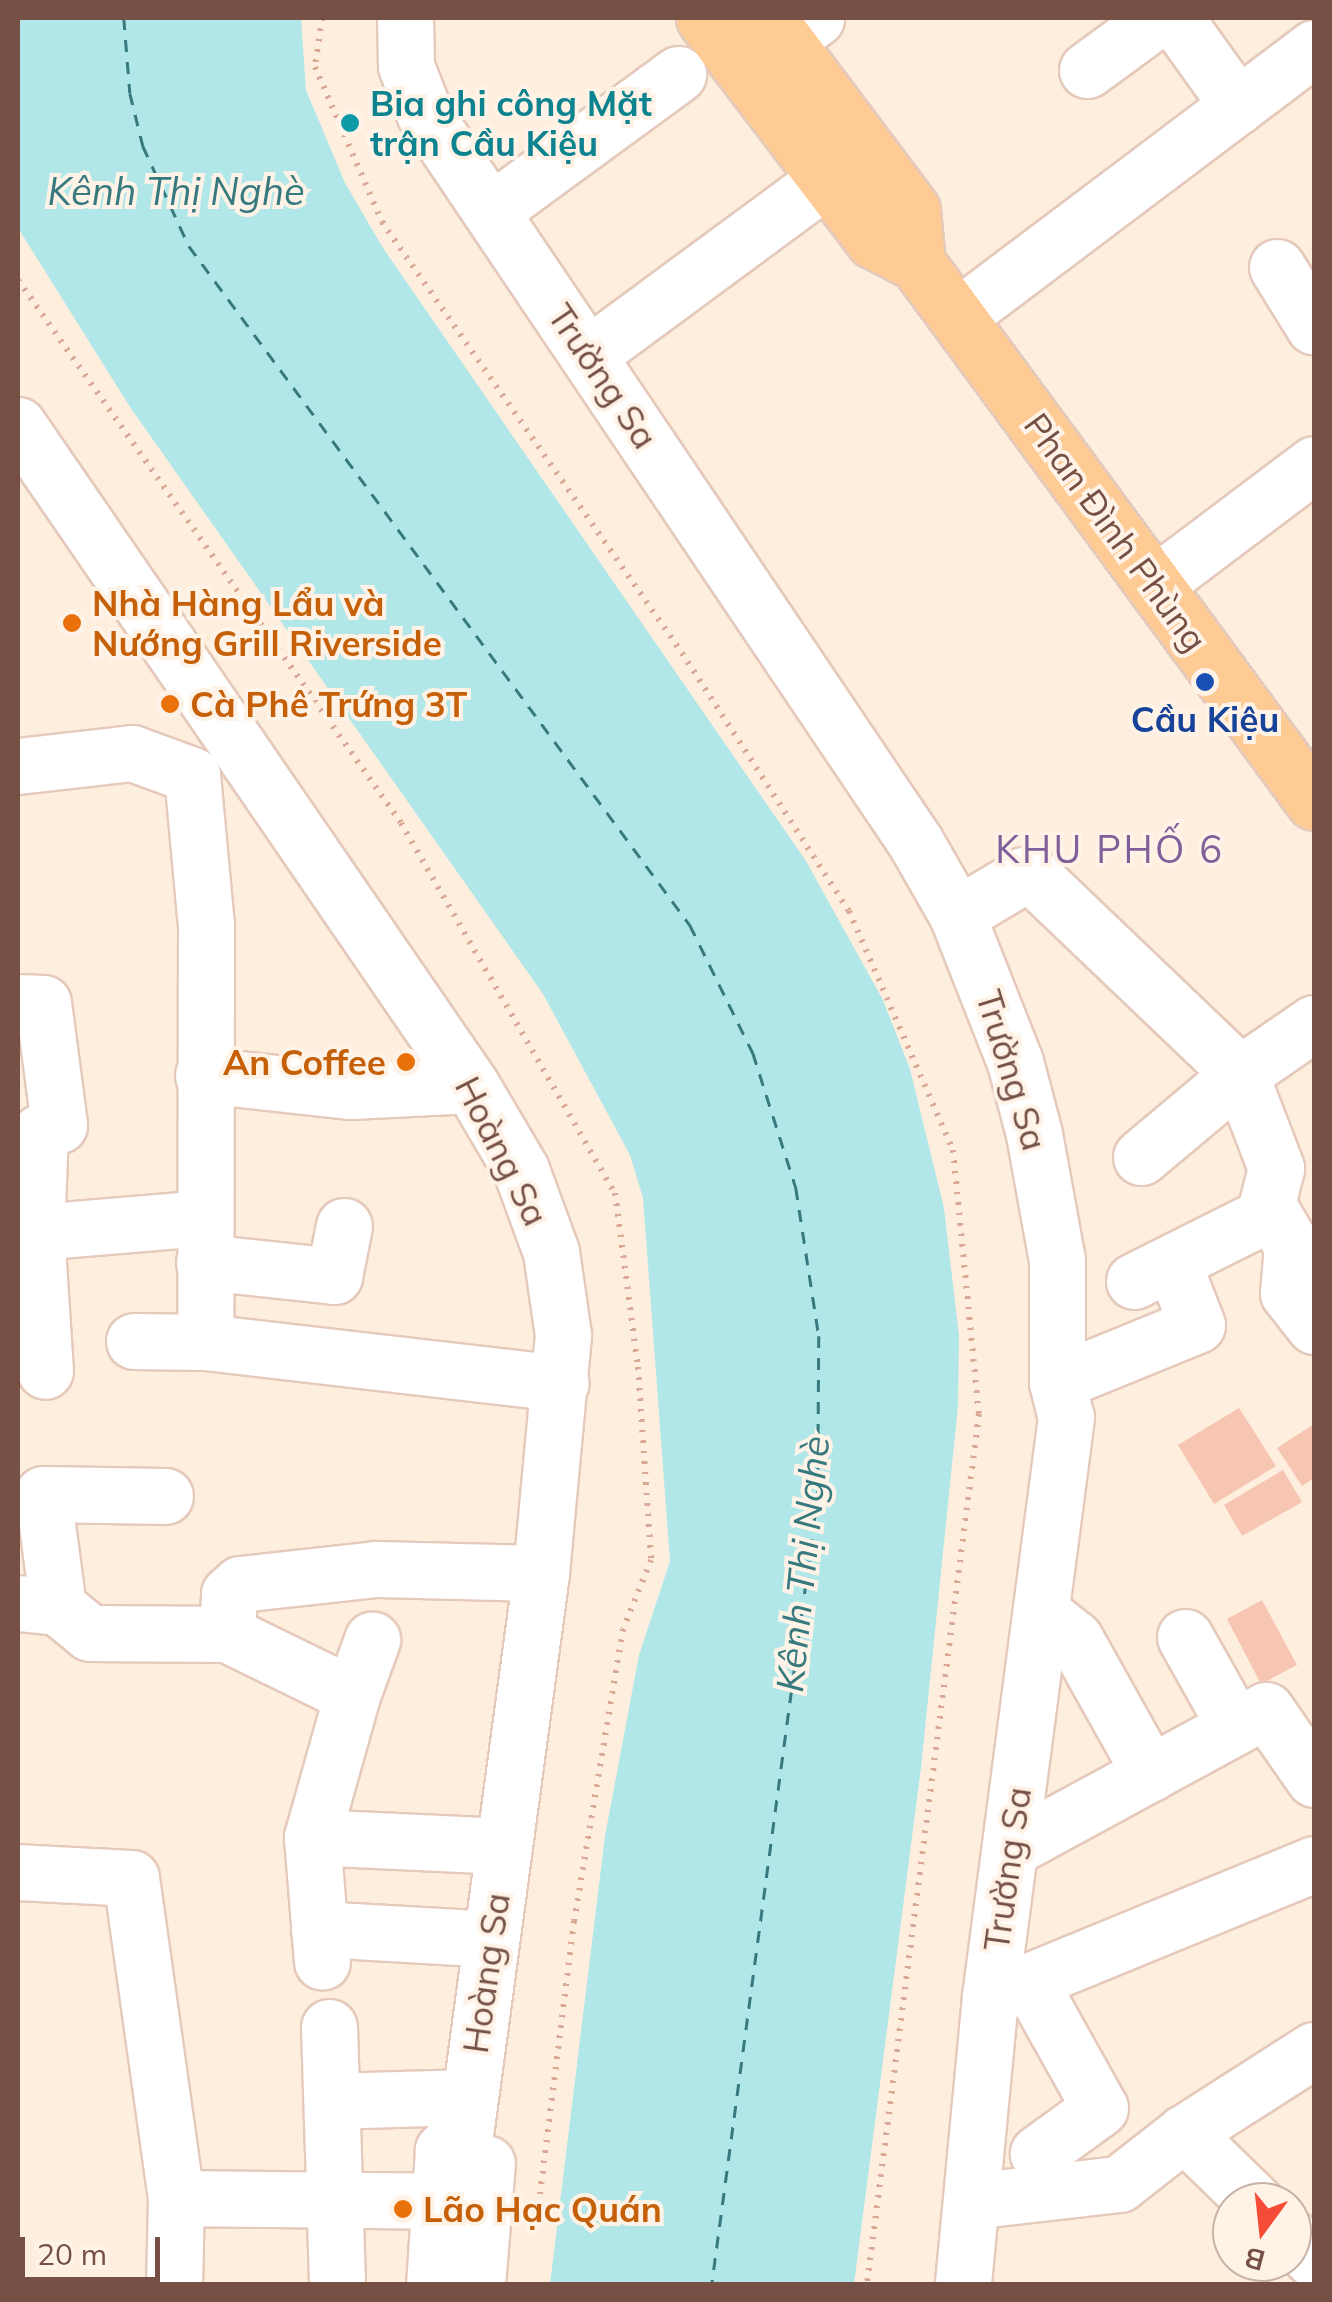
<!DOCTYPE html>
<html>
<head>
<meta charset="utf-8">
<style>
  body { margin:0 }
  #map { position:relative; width:1332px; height:2302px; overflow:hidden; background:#feeedd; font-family:Mulish,sans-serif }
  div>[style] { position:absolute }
  .water>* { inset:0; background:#b1e7e9 }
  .ferry>* { height:2.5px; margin-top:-1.25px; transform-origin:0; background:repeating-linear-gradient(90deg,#36797e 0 12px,transparent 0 22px) }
  .building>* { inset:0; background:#f6c6b3 }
  .path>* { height:6px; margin-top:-3px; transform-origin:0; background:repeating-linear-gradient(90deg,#daa996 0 2.5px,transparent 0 10.5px) }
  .roads { filter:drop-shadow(2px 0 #e5cabc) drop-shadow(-2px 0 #e5cabc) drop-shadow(0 2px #e5cabc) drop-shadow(0 -2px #e5cabc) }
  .minor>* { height:55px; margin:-27.5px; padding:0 27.5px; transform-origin:27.5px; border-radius:27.5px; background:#fff }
  .major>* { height:55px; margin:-27.5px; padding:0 27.5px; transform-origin:27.5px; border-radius:27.5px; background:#ffcb94 }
  .dots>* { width:28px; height:28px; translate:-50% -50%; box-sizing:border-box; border:5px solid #fff2e6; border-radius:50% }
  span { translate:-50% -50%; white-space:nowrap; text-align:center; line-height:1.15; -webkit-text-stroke:8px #fff2e6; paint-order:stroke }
  .culture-label { font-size:35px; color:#0d838f; font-weight:700 }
  .left { translate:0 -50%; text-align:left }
  .street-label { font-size:35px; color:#765044 }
  .food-label { font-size:35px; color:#c56008; font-weight:700 }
  .right { translate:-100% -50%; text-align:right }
  .transit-label { font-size:35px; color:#164399; font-weight:700 }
  .water-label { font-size:38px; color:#36797e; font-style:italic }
  .neighbourhood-label { font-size:38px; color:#805f9a; letter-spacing:2.5px }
  .frame { position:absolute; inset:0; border:20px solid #765044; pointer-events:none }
  .north { position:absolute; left:1212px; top:2182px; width:100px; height:100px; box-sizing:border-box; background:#fff2e6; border:2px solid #c8b1a5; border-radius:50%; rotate:195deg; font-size:28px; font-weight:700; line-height:40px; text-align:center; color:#765044 }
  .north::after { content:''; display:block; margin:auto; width:35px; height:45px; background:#f44c36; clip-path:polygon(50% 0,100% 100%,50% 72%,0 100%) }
  .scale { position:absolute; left:20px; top:2237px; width:140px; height:45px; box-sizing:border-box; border:5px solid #765044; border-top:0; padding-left:12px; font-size:30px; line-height:35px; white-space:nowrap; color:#765044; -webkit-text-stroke:8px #fff2e6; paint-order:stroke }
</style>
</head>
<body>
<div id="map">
  <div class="water">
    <div style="clip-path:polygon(18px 18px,301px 18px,306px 90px,345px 183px,383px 248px,806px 861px,883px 1000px,910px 1069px,944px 1208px,959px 1336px,958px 1406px,921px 1768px,854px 2284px,550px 2284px,605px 1836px,639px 1655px,670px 1561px,643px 1198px,630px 1155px,543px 994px,130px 407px,18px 228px)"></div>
  </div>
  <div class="ferry">
    <div style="left:124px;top:18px;width:75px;rotate:85.4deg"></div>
    <div style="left:130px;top:93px;width:55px;rotate:76.2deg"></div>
    <div style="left:143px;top:146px;width:110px;rotate:65.3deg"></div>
    <div style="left:189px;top:246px;width:844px;rotate:53.58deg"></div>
    <div style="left:690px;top:925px;width:143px;rotate:63.8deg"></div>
    <div style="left:753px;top:1053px;width:142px;rotate:72.3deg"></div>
    <div style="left:796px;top:1188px;width:150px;rotate:81.2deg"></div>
    <div style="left:819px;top:1336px;width:159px;rotate:90.4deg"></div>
    <div style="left:818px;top:1495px;width:796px;rotate:97.65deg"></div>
  </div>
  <div class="building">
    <div style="clip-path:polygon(1239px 1408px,1276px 1466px,1214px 1504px,1178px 1445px)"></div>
    <div style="clip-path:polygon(1314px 1424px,1314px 1478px,1302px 1486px,1277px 1448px)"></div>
    <div style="clip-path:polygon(1283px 1470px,1302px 1502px,1242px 1536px,1224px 1505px)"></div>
    <div style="clip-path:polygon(1262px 1600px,1297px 1665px,1261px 1684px,1227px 1619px)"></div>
  </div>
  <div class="path">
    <div style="left:322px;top:18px;width:49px;rotate:98.1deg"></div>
    <div style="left:315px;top:67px;width:169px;rotate:66.6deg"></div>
    <div style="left:382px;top:222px;width:525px;rotate:55.16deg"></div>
    <div style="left:682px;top:653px;width:307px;rotate:57.1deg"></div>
    <div style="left:849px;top:911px;width:261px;rotate:66.5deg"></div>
    <div style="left:953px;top:1150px;width:265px;rotate:84.4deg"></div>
    <div style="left:979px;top:1414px;width:877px;rotate:97.34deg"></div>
    <div style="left:18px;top:280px;width:664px;rotate:54.8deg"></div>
    <div style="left:401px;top:823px;width:427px;rotate:60deg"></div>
    <div style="left:615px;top:1193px;width:176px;rotate:82.5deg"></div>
    <div style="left:638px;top:1367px;width:193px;rotate:86.1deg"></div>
    <div style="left:651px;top:1560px;width:74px;rotate:112.1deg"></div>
    <div style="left:623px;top:1629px;width:296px;rotate:99.5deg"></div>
    <div style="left:574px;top:1921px;width:275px;rotate:97.1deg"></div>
  </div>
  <div class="roads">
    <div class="minor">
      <div style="left:405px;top:18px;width:48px;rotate:88.8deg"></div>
      <div style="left:406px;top:66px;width:50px;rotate:69deg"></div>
      <div style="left:424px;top:113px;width:880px;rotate:56.02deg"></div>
      <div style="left:916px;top:843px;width:83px;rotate:60.3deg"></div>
      <div style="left:957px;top:915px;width:158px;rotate:68.5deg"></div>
      <div style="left:1015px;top:1062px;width:74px;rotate:75.2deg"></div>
      <div style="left:1034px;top:1134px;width:128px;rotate:79.7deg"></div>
      <div style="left:1057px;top:1260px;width:122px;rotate:90deg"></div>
      <div style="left:1057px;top:1382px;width:36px;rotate:76deg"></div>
      <div style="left:1066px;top:1417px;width:585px;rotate:97.47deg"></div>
      <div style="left:990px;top:1997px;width:288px;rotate:95.4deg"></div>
      <div style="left:1175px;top:18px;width:108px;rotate:54.4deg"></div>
      <div style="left:785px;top:40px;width:38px;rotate:-35deg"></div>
      <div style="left:1087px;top:70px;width:88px;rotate:-36.2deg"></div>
      <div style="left:491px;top:211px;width:232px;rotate:-36.2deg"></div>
      <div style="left:1277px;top:267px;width:70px;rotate:58.3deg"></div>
      <div style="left:957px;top:317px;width:447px;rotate:-37deg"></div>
      <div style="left:588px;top:355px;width:295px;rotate:-36.4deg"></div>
      <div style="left:18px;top:425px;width:801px;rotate:55.54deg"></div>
      <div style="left:471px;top:1085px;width:99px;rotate:59.5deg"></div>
      <div style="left:521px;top:1170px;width:87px;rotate:69.9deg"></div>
      <div style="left:551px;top:1252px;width:84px;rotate:81.8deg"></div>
      <div style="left:563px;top:1335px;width:239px;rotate:95.3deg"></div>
      <div style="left:541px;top:1573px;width:559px;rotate:97.71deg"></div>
      <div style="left:466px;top:2127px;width:33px;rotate:135deg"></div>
      <div style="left:443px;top:2150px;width:134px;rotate:93.8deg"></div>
      <div style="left:1155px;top:584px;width:199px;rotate:-37deg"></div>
      <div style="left:18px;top:766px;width:115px;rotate:-6.5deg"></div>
      <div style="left:132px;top:753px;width:64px;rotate:20.1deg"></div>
      <div style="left:192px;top:775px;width:151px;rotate:84.7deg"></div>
      <div style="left:206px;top:925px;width:417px;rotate:90.1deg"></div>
      <div style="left:957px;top:915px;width:78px;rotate:-30.8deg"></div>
      <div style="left:1024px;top:875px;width:10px;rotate:11deg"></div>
      <div style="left:1034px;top:877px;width:285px;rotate:43.7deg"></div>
      <div style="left:1240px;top:1074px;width:101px;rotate:69deg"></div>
      <div style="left:1276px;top:1168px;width:37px;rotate:104deg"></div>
      <div style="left:1267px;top:1204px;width:49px;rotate:59.2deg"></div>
      <div style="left:1292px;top:1246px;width:47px;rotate:94.9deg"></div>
      <div style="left:1288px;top:1293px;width:42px;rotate:51.8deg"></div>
      <div style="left:18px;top:1002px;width:25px;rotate:2deg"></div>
      <div style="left:43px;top:1003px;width:123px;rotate:82.5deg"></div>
      <div style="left:59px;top:1125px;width:20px;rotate:160deg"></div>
      <div style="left:40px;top:1132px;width:100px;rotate:92.3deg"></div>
      <div style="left:36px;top:1232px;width:139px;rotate:86.3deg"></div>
      <div style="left:203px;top:1075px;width:149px;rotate:6.2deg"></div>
      <div style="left:351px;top:1091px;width:120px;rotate:-2.9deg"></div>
      <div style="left:1141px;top:1157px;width:129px;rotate:-40deg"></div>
      <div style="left:1240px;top:1074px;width:90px;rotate:-34.6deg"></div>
      <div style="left:36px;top:1232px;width:169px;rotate:-4.8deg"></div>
      <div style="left:204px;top:1262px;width:131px;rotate:6.1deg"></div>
      <div style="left:334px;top:1276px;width:51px;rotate:-78.7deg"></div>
      <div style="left:1134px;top:1281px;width:154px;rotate:-26.6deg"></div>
      <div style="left:134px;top:1341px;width:71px;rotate:0.8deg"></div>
      <div style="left:205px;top:1342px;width:358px;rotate:6.6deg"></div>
      <div style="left:1057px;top:1382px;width:151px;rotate:-22.2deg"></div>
      <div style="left:1197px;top:1325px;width:63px;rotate:-111.3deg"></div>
      <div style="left:18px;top:1603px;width:40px;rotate:5.7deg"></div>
      <div style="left:58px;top:1607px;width:41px;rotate:39.1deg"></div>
      <div style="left:90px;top:1633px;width:137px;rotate:0.4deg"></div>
      <div style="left:227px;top:1634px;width:139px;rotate:26deg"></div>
      <div style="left:352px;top:1695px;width:148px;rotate:105.7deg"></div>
      <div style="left:312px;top:1837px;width:192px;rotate:2.7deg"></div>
      <div style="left:58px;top:1607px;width:114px;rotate:-97.6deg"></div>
      <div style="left:43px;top:1494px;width:122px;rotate:0.9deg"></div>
      <div style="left:1041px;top:1612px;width:43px;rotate:38.5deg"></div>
      <div style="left:1075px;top:1639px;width:154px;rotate:60.8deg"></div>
      <div style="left:227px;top:1634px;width:40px;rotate:-87.1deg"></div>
      <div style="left:229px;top:1594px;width:15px;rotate:-42deg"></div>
      <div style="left:240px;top:1584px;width:137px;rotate:-6.3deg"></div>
      <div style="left:376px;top:1569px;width:165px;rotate:1.4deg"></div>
      <div style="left:1185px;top:1637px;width:102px;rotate:60.7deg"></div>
      <div style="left:352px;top:1695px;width:59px;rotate:-70deg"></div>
      <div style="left:312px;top:1837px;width:125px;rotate:85.4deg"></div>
      <div style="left:1010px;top:1849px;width:291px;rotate:-28.5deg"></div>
      <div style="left:1266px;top:1710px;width:84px;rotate:55.2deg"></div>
      <div style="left:18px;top:1872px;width:113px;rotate:3deg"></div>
      <div style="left:131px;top:1878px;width:323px;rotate:82deg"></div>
      <div style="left:176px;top:2198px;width:86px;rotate:91.3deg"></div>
      <div style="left:319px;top:1929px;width:172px;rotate:3.3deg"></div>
      <div style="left:1029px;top:1981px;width:145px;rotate:60.8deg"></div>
      <div style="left:1100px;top:2108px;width:77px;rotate:144deg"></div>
      <div style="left:990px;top:1997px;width:350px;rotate:-22.3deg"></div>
      <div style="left:329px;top:2027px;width:257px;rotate:88.2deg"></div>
      <div style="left:332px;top:2101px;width:137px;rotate:-1.7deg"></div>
      <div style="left:1184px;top:2133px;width:99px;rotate:44.2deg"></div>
      <div style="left:176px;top:2198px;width:308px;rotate:0.6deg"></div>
      <div style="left:971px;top:2201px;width:149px;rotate:-6.6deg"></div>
      <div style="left:1119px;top:2184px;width:83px;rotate:-38.1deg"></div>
      <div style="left:1184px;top:2133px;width:154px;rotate:-32.6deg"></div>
      <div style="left:1292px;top:2238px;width:31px;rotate:45deg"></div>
      <div style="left:477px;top:2284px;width:121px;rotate:-85.3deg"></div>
    </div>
    <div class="major">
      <div style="left:704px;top:18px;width:279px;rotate:52.7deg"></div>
      <div style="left:873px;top:240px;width:50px;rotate:27.6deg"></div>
      <div style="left:917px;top:263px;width:669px;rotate:53.63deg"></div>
      <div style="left:768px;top:18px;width:240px;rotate:53.1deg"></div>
      <div style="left:912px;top:210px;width:53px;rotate:84.6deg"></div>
    </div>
  </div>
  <div class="dots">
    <div style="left:350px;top:123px;background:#0f9aa8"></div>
    <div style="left:72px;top:623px;background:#e8710a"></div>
    <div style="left:1205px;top:682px;background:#1a4fb4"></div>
    <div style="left:170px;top:704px;background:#e8710a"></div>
    <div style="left:406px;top:1062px;background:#e8710a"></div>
    <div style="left:403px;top:2209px;background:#e8710a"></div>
  </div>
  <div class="culture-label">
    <span class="left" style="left:370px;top:123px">Bia ghi công Mặt<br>trận Cầu Kiệu</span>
  </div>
  <div class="street-label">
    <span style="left:603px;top:376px;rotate:56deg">Trường Sa</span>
    <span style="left:1116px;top:532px;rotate:54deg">Phan Đình Phùng</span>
    <span style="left:1012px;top:1070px;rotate:73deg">Trường Sa</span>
    <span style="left:502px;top:1151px;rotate:63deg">Hoàng Sa</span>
    <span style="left:1007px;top:1869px;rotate:-82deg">Trường Sa</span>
    <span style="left:486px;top:1973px;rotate:-82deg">Hoàng Sa</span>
  </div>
  <div class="food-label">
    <span class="left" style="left:92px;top:623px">Nhà Hàng Lẩu và<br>Nướng Grill Riverside</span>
    <span class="left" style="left:190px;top:704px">Cà Phê Trứng 3T</span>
    <span class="right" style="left:386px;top:1062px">An Coffee</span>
    <span class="left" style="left:423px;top:2209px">Lão Hạc Quán</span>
  </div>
  <div class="transit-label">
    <span style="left:1205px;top:719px">Cầu Kiệu</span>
  </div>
  <div class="water-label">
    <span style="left:176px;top:192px">Kênh Thị Nghè</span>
    <span style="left:803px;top:1564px;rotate:-84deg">Kênh Thị Nghè</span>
  </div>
  <div class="neighbourhood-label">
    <span style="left:1110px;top:850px">KHU PHỐ 6</span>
  </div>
  <div class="frame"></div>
  <div class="north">B</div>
  <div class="scale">20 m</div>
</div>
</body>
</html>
